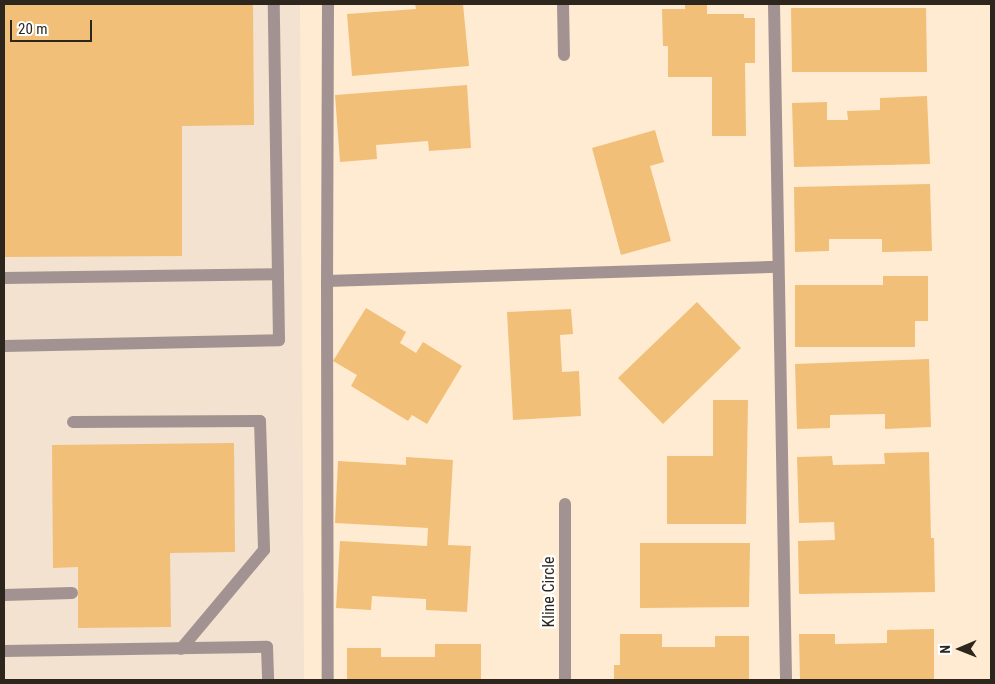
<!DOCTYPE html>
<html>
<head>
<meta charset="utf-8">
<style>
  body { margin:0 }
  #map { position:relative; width:995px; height:684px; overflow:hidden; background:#ffebd1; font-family:"Roboto Condensed",sans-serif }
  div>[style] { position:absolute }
  .commercial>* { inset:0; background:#f2e2cf }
  .building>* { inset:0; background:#f1bf78 }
  .lane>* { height:12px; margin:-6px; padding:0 6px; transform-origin:6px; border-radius:6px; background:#a29392 }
  .street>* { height:12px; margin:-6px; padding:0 6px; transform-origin:6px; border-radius:6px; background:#a29392 }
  span { translate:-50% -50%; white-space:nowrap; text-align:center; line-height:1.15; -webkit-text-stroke:4.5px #fff; paint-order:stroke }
  .street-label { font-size:16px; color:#2d261c }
  .frame { position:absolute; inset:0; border:5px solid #2d261c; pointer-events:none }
  .north { position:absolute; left:935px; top:624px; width:50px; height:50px; -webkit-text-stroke:4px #fff; paint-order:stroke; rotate:269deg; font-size:14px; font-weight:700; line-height:20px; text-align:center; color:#2d261c }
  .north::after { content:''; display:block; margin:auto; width:18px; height:22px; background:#2d261c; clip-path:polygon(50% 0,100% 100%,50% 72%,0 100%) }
  .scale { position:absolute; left:10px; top:20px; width:82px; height:22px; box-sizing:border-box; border:2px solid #2d261c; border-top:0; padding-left:6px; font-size:15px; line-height:18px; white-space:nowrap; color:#2d261c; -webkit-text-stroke:4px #fff; paint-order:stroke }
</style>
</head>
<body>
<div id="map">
  <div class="commercial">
    <div style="clip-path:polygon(4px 4px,300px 4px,304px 680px,4px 680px)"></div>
  </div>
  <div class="building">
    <div style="clip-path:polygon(4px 4px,253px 4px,254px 125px,182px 126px,182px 256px,4px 257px)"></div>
    <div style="clip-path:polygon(415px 4px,463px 4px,469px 66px,352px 76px,347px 14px,416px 9px)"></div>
    <div style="clip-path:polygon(685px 4px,707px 4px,707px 14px,744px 14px,744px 18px,755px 18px,755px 63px,745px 63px,746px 136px,712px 136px,712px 77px,668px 77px,668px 46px,663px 46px,662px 9px,685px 9px)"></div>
    <div style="clip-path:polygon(791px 8px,926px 8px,927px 72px,792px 72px)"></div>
    <div style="clip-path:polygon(467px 85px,471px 148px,429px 151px,428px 141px,376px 145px,377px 159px,340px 162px,335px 95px)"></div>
    <div style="clip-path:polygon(927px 96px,930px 164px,794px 167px,792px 103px,827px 102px,827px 120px,848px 120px,847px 111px,880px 110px,880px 98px)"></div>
    <div style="clip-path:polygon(655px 130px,664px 162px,650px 166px,671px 241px,621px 255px,592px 148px)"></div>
    <div style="clip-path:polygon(930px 184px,932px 251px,882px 252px,882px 239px,829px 239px,829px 251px,795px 252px,794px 187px)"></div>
    <div style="clip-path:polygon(883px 276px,928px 276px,928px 321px,915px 321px,915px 347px,795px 347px,795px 285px,883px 285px)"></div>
    <div style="clip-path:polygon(697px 302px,741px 348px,663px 424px,618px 378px)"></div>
    <div style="clip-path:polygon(366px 308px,406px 332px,400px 343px,416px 353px,423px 342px,462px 366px,427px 424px,412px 415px,408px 421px,351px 386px,357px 375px,333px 361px)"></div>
    <div style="clip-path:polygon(571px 309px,573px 334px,560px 335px,562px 372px,579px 371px,581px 416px,513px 420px,507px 312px)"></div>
    <div style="clip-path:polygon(929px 359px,931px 427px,885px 429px,885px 414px,830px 415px,830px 428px,797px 429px,795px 364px)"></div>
    <div style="clip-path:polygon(713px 400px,748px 400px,746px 524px,667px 524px,667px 456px,713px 456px)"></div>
    <div style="clip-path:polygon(234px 443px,235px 552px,170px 553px,171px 627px,78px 628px,78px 567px,53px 568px,52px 445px)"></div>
    <div style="clip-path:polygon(929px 452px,931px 538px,934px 538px,935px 592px,799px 594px,798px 541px,835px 540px,834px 522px,799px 523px,797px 457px,832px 456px,833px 465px,885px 464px,884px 453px)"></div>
    <div style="clip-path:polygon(406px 457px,453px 460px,448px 545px,471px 546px,467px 612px,426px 610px,426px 599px,372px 596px,371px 610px,336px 608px,340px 541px,427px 546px,428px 528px,335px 523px,338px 461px,406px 465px)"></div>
    <div style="clip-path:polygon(640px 543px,750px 543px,749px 607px,640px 608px)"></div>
    <div style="clip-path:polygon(934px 629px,934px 680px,800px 680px,799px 634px,835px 634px,835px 644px,887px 643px,887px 630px)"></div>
    <div style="clip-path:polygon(620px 634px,662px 634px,662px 647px,715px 647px,715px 636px,749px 636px,749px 680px,614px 680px,614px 665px,620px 665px)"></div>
    <div style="clip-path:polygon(435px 644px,481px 644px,481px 680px,347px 680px,347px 648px,381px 648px,381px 657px,435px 657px)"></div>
  </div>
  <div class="lane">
    <div style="left:328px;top:4px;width:277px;rotate:90.2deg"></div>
    <div style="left:327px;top:281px;width:451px;rotate:-1.8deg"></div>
    <div style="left:774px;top:4px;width:676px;rotate:88.98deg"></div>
    <div style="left:4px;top:278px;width:274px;rotate:-0.8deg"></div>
    <div style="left:327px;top:281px;width:399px;rotate:89.9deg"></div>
    <div style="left:4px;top:346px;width:275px;rotate:-1.2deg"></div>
    <div style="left:279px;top:340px;width:336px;rotate:-90.9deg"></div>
    <div style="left:73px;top:422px;width:187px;rotate:-0.3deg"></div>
    <div style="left:260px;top:421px;width:129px;rotate:88.2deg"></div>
    <div style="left:264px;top:550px;width:129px;rotate:130deg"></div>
    <div style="left:4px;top:595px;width:68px;rotate:-1.7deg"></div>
    <div style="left:4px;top:651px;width:263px;rotate:-0.9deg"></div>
    <div style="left:267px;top:647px;width:33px;rotate:88deg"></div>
  </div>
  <div class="street">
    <div style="left:563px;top:4px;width:51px;rotate:88.9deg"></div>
    <div style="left:565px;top:680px;width:176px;rotate:-90deg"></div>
  </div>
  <div class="street-label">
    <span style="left:549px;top:592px;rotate:-90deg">Kline Circle</span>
  </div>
  <div class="frame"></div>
  <div class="north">N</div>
  <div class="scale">20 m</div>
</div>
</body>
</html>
